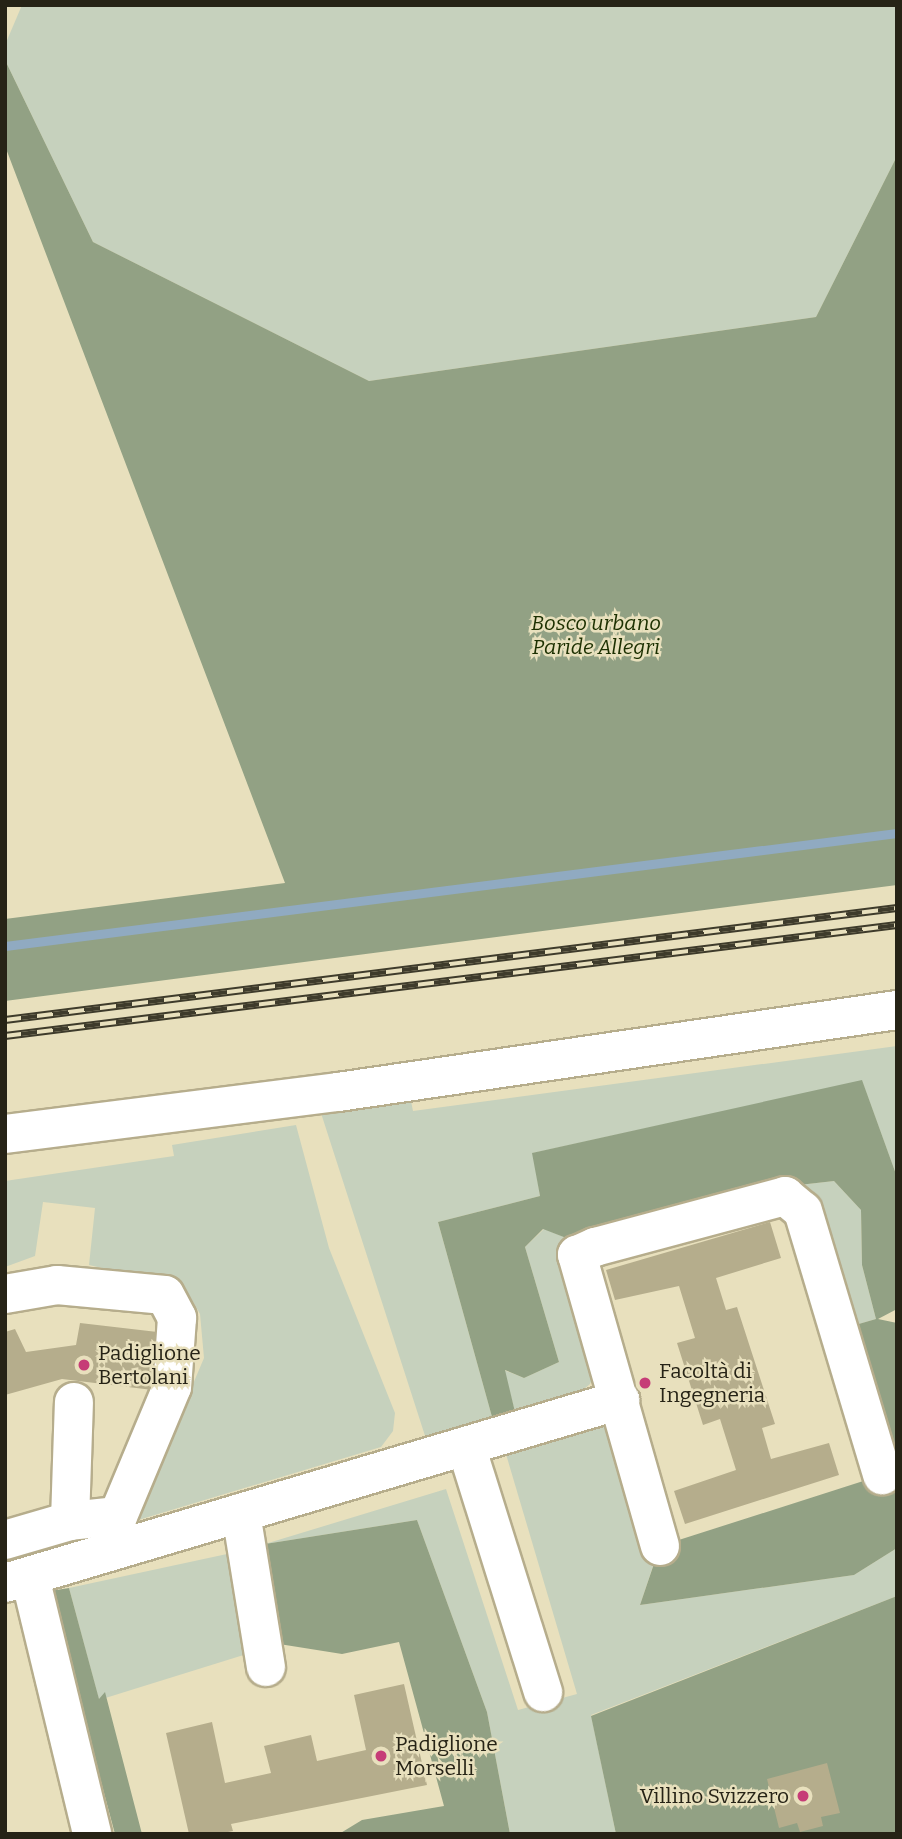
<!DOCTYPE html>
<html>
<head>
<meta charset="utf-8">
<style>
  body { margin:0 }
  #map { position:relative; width:902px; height:1839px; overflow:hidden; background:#e8e0bd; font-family:Bitter,serif }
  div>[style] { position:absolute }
  .green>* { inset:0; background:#c6d1bd }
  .forest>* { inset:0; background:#92a184 }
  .stream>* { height:9px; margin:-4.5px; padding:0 4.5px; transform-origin:4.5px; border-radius:4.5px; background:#90aac1 }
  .building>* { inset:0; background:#b5ad8c }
  .roads { filter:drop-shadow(2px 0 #b6ad8c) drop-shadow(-2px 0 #b6ad8c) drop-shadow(0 2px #b6ad8c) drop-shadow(0 -2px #b6ad8c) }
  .minor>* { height:38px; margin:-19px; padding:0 19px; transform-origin:19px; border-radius:19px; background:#fff }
  .rail>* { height:8px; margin-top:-4px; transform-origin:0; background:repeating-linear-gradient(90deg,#e8e0bd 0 16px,#3e3b2b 0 32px); box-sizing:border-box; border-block:2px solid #3e3b2b }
  .dots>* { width:19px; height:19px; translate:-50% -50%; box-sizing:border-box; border:4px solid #e8e0bd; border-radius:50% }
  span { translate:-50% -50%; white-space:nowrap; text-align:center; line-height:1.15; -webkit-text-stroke:5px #e8e0bd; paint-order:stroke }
  .park-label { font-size:21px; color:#1c3001; font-style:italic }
  .poi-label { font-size:21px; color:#262316 }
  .left { translate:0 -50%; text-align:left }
  .right { translate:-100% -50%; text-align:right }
  .frame { position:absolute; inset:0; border:7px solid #262316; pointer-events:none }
</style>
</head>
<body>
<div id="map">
  <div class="green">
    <div style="clip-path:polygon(22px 5px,897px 5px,897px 156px,816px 317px,369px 381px,93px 242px,5px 60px,5px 45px)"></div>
    <div style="clip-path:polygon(897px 1046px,897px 1177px,862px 1081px,533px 1153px,540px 1196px,438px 1222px,494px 1424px,427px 1442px,320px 1110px,410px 1096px,413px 1111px)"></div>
    <div style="clip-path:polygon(296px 1125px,329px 1248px,395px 1413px,393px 1431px,381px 1447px,135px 1521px,204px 1358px,200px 1314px,189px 1295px,170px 1284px,89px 1265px,95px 1208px,43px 1202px,35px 1256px,5px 1267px,5px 1181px,174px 1156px,172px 1145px)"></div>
    <div style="clip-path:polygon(834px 1181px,861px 1210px,862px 1265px,876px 1319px,849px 1327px,790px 1186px)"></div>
    <div style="clip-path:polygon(544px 1229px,574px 1241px,598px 1364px,590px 1384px,570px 1401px,515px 1412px,504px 1370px,524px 1378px,559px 1362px,525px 1247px)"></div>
    <div style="clip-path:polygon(592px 1423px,606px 1427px,656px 1557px,640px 1605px,854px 1575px,897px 1548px,897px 1596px,591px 1715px,616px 1834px,510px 1834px,487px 1712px,417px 1520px,265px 1544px,446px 1489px,518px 1710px,577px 1694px,503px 1444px)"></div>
    <div style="clip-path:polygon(227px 1554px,250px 1653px,99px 1700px,69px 1588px)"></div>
  </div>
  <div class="forest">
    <div style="clip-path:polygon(5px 60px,93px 242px,369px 381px,816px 317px,897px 156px,897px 885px,5px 1001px,5px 919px,285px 883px,5px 146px)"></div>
    <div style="clip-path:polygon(862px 1080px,897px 1177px,897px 1309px,878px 1319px,897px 1323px,897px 1548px,854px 1575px,640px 1605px,660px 1546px,882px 1475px,838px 1330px,876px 1319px,862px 1265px,861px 1210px,834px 1181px,790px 1186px,574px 1241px,543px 1229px,525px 1247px,559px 1362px,524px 1378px,505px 1370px,515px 1412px,494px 1424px,438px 1222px,540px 1196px,532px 1153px)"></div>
    <div style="clip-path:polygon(417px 1520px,487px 1712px,510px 1834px,339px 1834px,362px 1820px,444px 1806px,399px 1642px,342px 1654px,248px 1639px,265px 1544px)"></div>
    <div style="clip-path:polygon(69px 1588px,99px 1699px,105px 1692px,142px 1834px,115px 1834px,50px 1591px)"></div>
    <div style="clip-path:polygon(897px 1596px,897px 1834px,616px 1834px,591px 1716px)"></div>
  </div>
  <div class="stream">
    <div style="left:5px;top:946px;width:899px;rotate:-7.22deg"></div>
  </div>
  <div class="building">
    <div style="clip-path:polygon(770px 1222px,781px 1258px,716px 1278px,726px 1310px,737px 1307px,775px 1424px,762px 1428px,771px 1459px,829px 1443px,839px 1475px,685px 1524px,674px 1491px,736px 1470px,720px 1419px,703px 1425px,677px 1343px,695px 1338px,679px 1286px,615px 1300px,606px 1270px)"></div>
    <div style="clip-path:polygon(80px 1323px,166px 1333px,161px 1391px,62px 1379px,5px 1395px,5px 1332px,15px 1329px,26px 1352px,76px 1345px)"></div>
    <div style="clip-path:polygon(404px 1684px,427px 1785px,231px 1824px,233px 1831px,218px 1834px,189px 1834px,166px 1733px,212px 1722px,225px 1783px,271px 1773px,264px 1746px,311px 1735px,317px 1761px,366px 1750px,354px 1695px)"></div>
    <div style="clip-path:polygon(827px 1763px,840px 1813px,821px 1817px,823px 1826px,800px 1832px,797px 1823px,779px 1828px,767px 1779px)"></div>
  </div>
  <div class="roads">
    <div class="minor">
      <div style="left:5px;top:1134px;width:336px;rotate:-7.2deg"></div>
      <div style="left:338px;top:1092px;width:565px;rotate:-8.35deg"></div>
      <div style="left:5px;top:1294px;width:53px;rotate:-9.8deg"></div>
      <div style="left:57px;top:1285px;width:108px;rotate:5.3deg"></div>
      <div style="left:165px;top:1295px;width:26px;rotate:62deg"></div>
      <div style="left:177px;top:1318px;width:69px;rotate:94.1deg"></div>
      <div style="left:172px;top:1387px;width:140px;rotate:112.7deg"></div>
      <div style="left:118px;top:1516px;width:48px;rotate:174.1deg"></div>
      <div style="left:70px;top:1521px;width:68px;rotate:163.7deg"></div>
      <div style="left:466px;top:1446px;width:258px;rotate:72.6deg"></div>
      <div style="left:241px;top:1513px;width:156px;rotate:80.8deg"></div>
      <div style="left:70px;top:1521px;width:119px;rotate:-88.1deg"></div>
      <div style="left:660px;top:1546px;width:303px;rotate:-105.9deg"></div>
      <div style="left:577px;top:1255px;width:20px;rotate:-24deg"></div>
      <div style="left:595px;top:1247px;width:197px;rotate:-15deg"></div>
      <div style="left:785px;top:1196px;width:23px;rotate:40deg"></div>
      <div style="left:803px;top:1211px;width:276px;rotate:73.3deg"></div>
      <div style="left:30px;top:1577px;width:264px;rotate:76.4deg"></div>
      <div style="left:5px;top:1583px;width:642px;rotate:-16.57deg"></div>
    </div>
  </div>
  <div class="rail">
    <div style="left:5px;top:1020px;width:899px;rotate:-7.16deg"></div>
    <div style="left:5px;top:1036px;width:899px;rotate:-7.09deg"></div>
  </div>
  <div class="dots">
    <div style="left:84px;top:1365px;background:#c63d77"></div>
    <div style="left:645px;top:1383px;background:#c63d77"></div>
    <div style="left:381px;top:1756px;background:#c63d77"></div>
    <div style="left:803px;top:1796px;background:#c63d77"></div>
  </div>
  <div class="park-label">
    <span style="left:596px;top:635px">Bosco urbano<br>Paride Allegri</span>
  </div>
  <div class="poi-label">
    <span class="left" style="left:98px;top:1365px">Padiglione<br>Bertolani</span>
    <span class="left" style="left:659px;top:1383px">Facoltà di<br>Ingegneria</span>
    <span class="left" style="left:395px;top:1756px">Padiglione<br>Morselli</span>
    <span class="right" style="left:789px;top:1796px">Villino Svizzero</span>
  </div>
  <div class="frame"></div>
</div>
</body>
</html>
